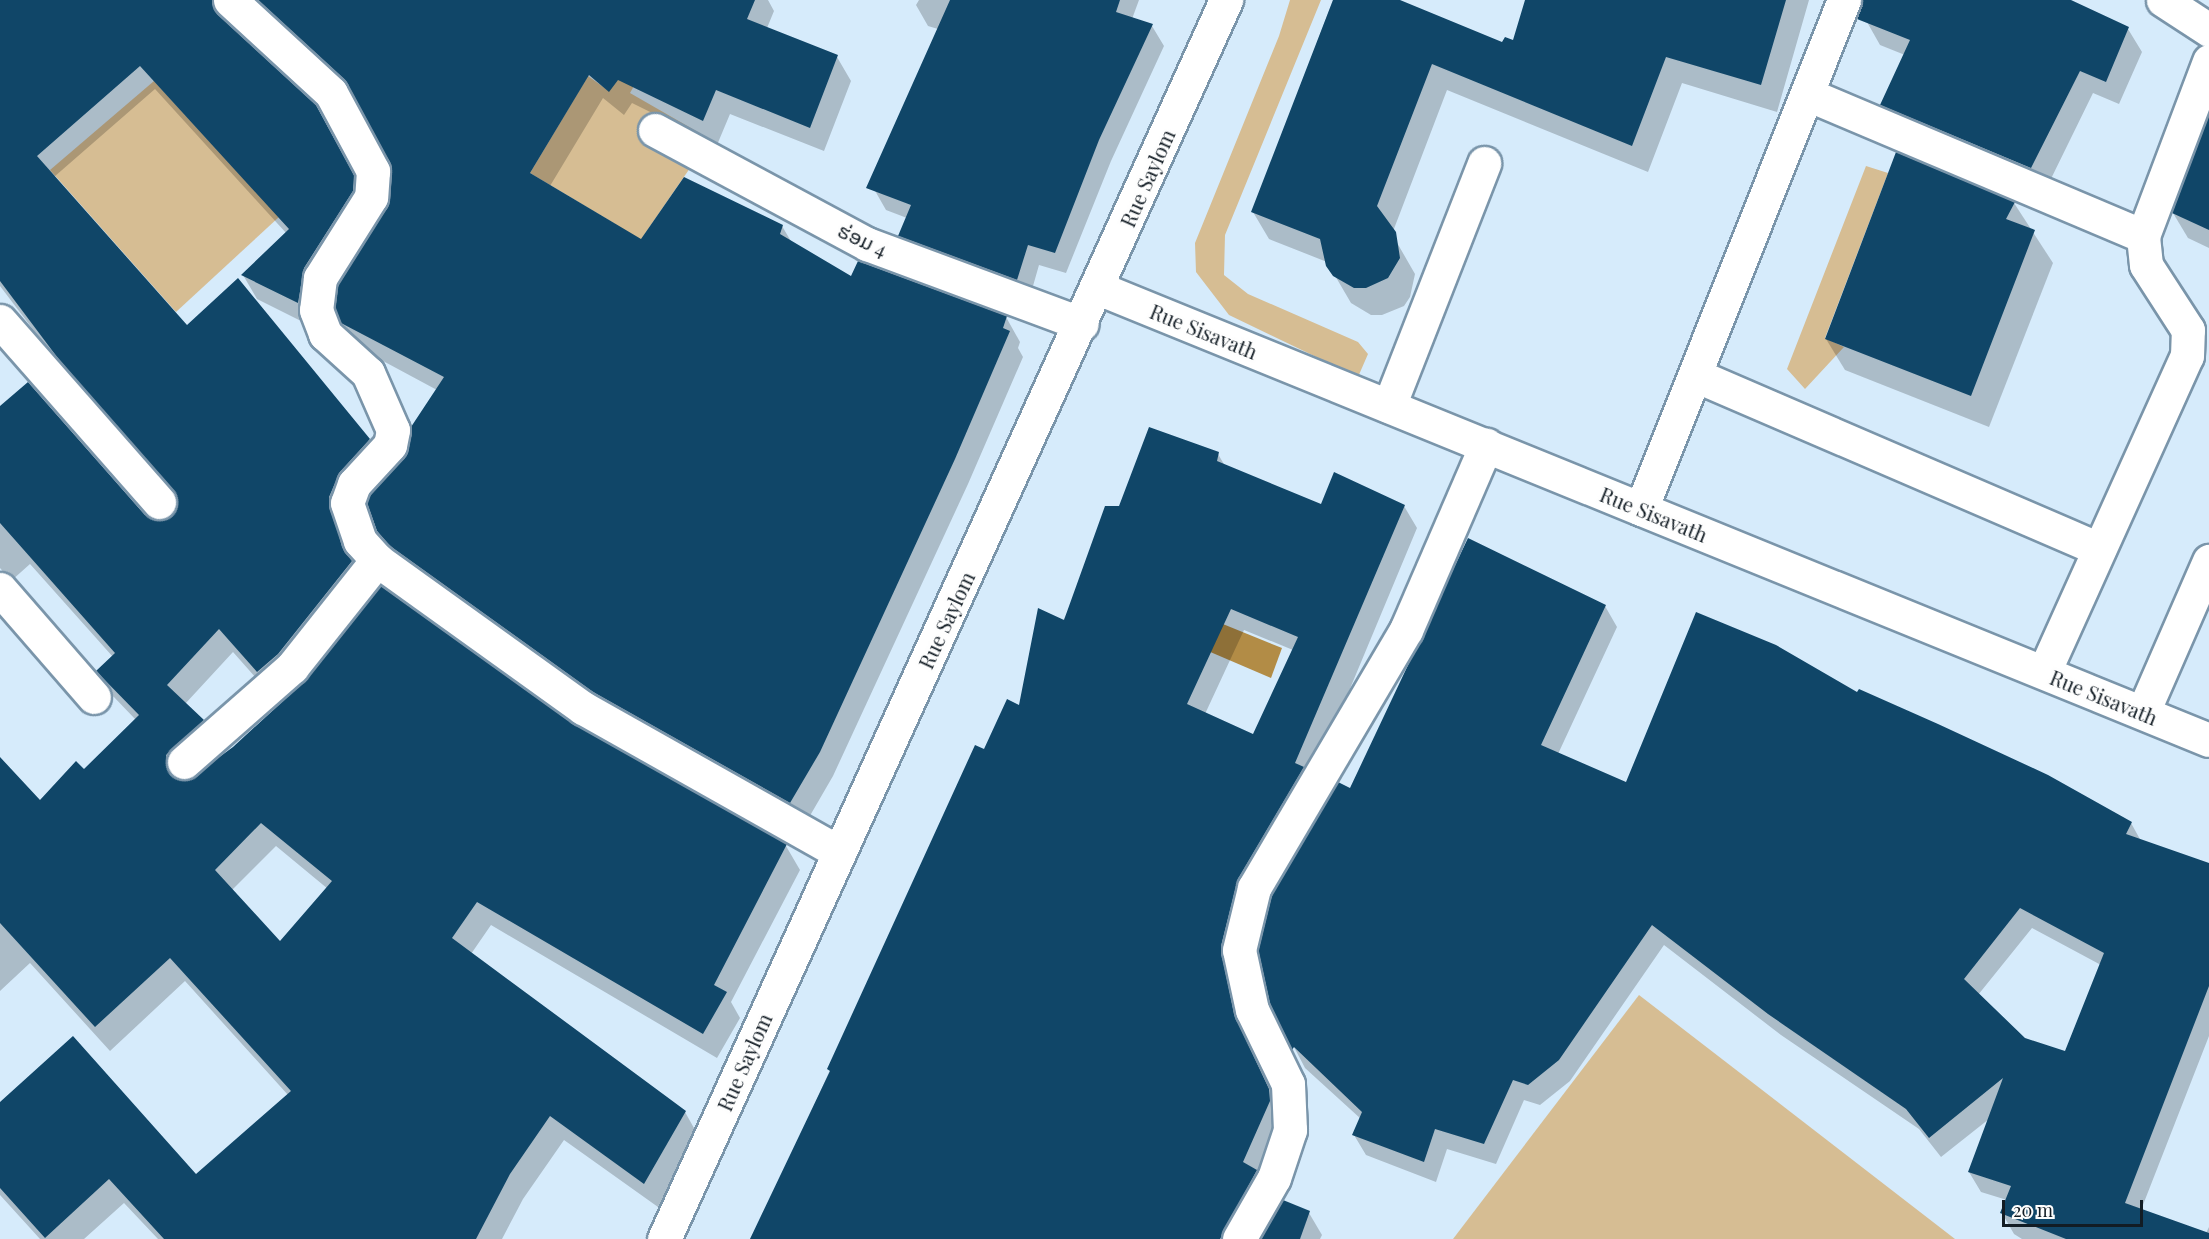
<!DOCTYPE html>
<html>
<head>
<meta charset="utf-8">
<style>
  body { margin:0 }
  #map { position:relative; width:2209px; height:1239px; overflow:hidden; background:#e7f3fc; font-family:"Playfair Display","Noto Sans Lao",serif }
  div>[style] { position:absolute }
  .built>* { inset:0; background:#d6ebfb }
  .green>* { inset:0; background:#d6bd93 }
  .water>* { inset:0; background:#b28c46 }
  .shadow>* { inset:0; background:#0003 }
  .building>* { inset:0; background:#104668 }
  .roads { filter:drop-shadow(2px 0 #7a95aa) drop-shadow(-2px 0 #7a95aa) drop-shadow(0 2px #7a95aa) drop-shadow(0 -2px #7a95aa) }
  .minor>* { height:33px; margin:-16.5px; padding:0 16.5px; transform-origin:16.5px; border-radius:16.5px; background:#fff }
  span { translate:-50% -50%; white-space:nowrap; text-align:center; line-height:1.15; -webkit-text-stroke:6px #fefefe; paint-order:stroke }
  .street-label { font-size:20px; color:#121c24 }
  .scale { position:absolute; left:2002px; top:1200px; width:141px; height:27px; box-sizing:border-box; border:3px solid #121c24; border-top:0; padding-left:8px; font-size:18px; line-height:21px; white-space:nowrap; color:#121c24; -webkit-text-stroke:4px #fefefe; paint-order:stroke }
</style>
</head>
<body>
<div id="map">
  <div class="built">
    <div style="clip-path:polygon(0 0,2209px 0,2209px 1239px,0 1239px)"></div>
  </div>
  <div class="green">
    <div style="clip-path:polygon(674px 0,682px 0,630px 93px,710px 139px,644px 235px,635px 294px,615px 224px,530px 173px,588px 76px,609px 91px)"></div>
    <div style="clip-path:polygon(1290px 0,1321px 0,1225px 235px,1224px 275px,1248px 294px,1358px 342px,1368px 354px,1358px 377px,1229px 315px,1196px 272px,1195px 243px,1279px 36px)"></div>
    <div style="clip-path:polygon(154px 81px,279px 217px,176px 312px,50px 170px)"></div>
    <div style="clip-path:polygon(1866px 166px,1888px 173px,1825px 338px,1844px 347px,1805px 389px,1787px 369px)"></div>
    <div style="clip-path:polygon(1639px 995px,1955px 1239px,1453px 1239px)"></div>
  </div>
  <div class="water">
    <div style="clip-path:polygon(1213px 620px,1282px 648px,1271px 678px,1201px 648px)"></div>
  </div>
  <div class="shadow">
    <div style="clip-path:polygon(evenodd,0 0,768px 0,774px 11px,767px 28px,837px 57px,851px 81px,824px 151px,730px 114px,717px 145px,632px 103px,624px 115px,603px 98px,550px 186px,642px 241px,782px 226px,792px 243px,851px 279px,1006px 317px,1020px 342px,1018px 348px,1023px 357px,968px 484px,833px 776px,804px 826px,609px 716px,392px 556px,378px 531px,437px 390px,357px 347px,342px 323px,389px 207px,391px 162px,358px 103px,258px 10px,230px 11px,227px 23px,315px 106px,367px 201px,311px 326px,257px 299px,243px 275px,287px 234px,155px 89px,54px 177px,187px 327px,368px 440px,382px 464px,342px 522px,354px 566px,272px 696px,233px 652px,185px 704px,203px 721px,216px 745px,180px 779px,189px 782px,571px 725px,786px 846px,800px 870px,731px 1002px,740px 1018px,717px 1058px,491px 925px,471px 954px,685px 1112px,699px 1137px,658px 1207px,564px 1140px,523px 1199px,502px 1239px,158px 1239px,124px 1203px,84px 1239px,40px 1239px,0 1195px,0 1104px,196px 1176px,288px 1095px,185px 981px,110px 1051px,30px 963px,0 991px,0 760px,40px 803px,84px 771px,136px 720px,112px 695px,98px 671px,113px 657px,30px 564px,11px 581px,0 568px,0 408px,153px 521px,172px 518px,177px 503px,73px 382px,0 286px,0 0,276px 846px,328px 889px,280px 943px,232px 890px,276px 846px)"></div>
    <div style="clip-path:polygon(919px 0,1139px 0,1132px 19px,1152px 26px,1164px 46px,1111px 161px,1066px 273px,1039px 265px,1029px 300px,912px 256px,900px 235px,907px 218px,886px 210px,874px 189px,938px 29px,928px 26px,916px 5px)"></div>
    <div style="clip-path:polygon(1333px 0,1396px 0,1503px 44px,1514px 42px,1527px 0,1809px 0,1777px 112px,1682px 83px,1648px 172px,1447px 90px,1392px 234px,1415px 274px,1410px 297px,1404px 306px,1382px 315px,1371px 315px,1351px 303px,1327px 262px,1269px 239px,1253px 212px)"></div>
    <div style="clip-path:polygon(1876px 0,2069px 0,2128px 29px,2142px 52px,2119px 104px,2093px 93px,2045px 191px,1895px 128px,1882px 105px,1905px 55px,1880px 45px,1867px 22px)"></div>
    <div style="clip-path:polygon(2209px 124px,2209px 248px,2188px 238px,2173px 213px)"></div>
    <div style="clip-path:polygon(2014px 203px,2053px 263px,1989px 427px,1845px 370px,1826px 339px)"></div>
    <div style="clip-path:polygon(evenodd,1218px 454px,1225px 466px,1322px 506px,1404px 506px,1417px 528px,1233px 969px,1246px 1038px,1281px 1112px,1242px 1239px,750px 1239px,774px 1194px,976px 747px,985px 750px,1020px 707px,1120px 507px,1218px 454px,1244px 630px,1293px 650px,1253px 736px,1205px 714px,1244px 630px)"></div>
    <div style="clip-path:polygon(evenodd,1605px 606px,1617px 627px,1558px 754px,1627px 784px,1858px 694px,2131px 823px,2141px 841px,2209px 865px,2209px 1036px,2141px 1210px,2206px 1233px,2209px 1227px,2209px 1239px,2022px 1239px,2014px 1234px,2002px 1213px,2007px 1200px,1981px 1192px,1969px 1172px,1989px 1119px,1941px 1157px,1919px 1129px,1781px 1035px,1664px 945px,1570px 1081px,1540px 1105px,1524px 1100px,1496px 1164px,1447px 1149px,1436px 1182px,1366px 1155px,1354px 1135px,1361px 1119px,1305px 1068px,1271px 1003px,1351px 790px,1605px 606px,2032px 928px,2101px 965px,2066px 1053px,2024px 1040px,1978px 995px,2032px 928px)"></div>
    <div style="clip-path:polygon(1283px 1202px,1309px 1213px,1322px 1235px,1320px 1239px,1261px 1239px)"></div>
  </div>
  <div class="building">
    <div style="clip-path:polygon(evenodd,0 0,212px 0,217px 14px,316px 105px,354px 175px,353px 191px,304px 268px,298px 303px,241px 275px,289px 229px,140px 66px,37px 156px,187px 325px,238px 278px,370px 439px,340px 472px,329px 497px,342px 547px,352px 561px,278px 654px,257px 672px,219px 629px,167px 685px,204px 720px,166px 755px,170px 775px,188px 780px,233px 747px,307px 679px,381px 586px,572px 723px,787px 844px,714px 985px,727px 992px,703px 1034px,477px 902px,452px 938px,686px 1111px,644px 1184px,550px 1116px,510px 1174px,476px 1239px,164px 1239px,109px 1179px,45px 1238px,0 1188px,0 1102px,73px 1036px,196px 1174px,291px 1091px,170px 958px,95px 1027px,0 923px,0 757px,40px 800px,76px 761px,84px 769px,139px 715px,96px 671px,115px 653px,0 523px,0 406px,28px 382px,145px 515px,163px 520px,177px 509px,177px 499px,57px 357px,0 281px,0 0,261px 823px,332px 881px,280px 941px,215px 870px,261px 823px)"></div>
    <div style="clip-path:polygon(258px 0,755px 0,747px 19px,838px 55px,810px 128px,716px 90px,703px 121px,618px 80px,609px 92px,589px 75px,530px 173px,641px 239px,684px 177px,783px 225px,780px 234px,851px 276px,858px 261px,1007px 316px,1003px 328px,1010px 331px,955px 459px,820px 752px,790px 803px,593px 692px,390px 546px,377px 531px,367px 503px,370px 494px,404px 457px,411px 427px,444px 377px,341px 323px,335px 308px,338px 284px,387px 207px,390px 163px,344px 79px)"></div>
    <div style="clip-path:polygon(950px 0,1120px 0,1116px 12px,1153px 24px,1099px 140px,1055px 253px,1028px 245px,1017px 280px,898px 236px,911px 205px,866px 188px)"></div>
    <div style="clip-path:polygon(1333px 0,1400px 0,1502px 42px,1505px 37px,1513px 40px,1525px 0,1786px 0,1761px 85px,1666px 57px,1632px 146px,1432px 64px,1377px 206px,1396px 232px,1400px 258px,1388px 278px,1366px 288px,1354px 288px,1333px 276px,1326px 266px,1320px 239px,1251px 212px)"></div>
    <div style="clip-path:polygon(1862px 0,2071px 0,2129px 27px,2106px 82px,2080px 71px,2031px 168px,1880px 105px,1910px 40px,1857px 19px)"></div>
    <div style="clip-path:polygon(2209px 114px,2209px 230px,2172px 213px)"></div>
    <div style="clip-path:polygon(1896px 152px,2015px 202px,2006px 219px,2035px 230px,1971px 396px,1825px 339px)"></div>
    <div style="clip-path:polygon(evenodd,1149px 427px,1219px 452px,1217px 461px,1321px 504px,1334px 472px,1405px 505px,1295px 763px,1304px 767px,1238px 879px,1221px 946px,1234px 1014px,1269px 1089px,1270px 1101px,1243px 1162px,1257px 1170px,1220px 1239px,750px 1239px,830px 1071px,827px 1069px,975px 745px,984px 749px,1007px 699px,1019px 705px,1038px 608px,1064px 620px,1105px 506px,1119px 506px,1149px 427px,1231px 609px,1298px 637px,1253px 734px,1187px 704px,1231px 609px)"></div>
    <div style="clip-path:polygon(evenodd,1468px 538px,1606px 605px,1541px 745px,1626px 782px,1696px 612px,1776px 645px,1857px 692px,1859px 689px,1938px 724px,2048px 775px,2132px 822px,2126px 834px,2209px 863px,2209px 986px,2125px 1203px,2209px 1233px,2209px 1239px,2066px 1239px,2000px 1213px,2011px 1186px,1968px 1172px,2003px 1078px,1929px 1138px,1906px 1109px,1768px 1014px,1652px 925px,1559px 1060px,1528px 1085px,1513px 1080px,1484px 1144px,1435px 1129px,1424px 1162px,1352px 1135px,1362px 1112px,1294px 1047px,1292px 1050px,1270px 1004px,1258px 950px,1272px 895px,1338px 782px,1350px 788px,1468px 538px,2020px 908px,2104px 953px,2065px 1051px,2025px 1038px,1964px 979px,2020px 908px)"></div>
    <div style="clip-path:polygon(1283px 1200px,1310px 1211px,1300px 1239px,1261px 1239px)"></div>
  </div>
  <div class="roads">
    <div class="minor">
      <div style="left:230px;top:0;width:137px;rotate:42.6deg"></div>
      <div style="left:331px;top:93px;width:89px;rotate:61.7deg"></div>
      <div style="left:373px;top:171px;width:26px;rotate:94deg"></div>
      <div style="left:371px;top:197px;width:96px;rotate:122.2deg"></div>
      <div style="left:320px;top:278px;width:32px;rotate:97deg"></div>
      <div style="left:316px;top:310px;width:26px;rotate:69deg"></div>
      <div style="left:325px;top:334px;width:58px;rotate:42.2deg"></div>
      <div style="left:368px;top:373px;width:62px;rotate:66.3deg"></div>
      <div style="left:393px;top:430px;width:15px;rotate:101deg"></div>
      <div style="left:390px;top:445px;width:53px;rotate:132.7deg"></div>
      <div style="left:354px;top:484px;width:20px;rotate:110deg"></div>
      <div style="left:347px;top:503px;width:40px;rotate:71.1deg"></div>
      <div style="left:360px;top:541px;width:25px;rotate:48deg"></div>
      <div style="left:377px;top:560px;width:254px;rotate:35.7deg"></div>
      <div style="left:583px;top:708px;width:294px;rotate:29.4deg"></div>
      <div style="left:2163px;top:0;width:55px;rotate:33.1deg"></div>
      <div style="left:1807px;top:94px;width:365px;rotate:22.9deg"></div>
      <div style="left:655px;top:130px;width:241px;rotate:28.3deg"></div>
      <div style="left:867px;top:244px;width:229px;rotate:20.4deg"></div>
      <div style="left:1098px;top:288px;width:1199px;rotate:22.14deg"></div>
      <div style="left:0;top:321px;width:241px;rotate:48.7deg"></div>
      <div style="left:1695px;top:375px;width:440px;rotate:23.3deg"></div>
      <div style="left:1389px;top:406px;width:261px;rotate:-68.6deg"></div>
      <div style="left:1641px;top:509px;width:548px;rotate:-68.26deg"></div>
      <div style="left:0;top:589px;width:143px;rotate:49deg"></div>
      <div style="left:2044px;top:672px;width:347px;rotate:-65.7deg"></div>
      <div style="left:2187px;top:356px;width:26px;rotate:-88deg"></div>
      <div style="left:2188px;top:330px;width:77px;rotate:-122.9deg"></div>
      <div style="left:2146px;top:265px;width:29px;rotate:-96deg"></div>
      <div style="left:2143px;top:236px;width:187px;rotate:-69.3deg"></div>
      <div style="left:2143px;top:712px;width:165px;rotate:-66.4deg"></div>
      <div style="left:184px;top:762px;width:144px;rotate:-41.3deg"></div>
      <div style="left:292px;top:667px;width:137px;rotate:-51.5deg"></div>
      <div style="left:664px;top:1239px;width:1361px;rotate:-65.6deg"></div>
      <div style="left:1239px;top:1239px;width:70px;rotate:-60.2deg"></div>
      <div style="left:1274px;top:1178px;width:51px;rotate:-71.6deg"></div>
      <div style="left:1290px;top:1130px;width:46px;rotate:-92.5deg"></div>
      <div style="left:1288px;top:1084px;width:82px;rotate:-115.9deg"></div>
      <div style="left:1252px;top:1010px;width:61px;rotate:-102.2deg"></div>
      <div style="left:1239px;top:950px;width:64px;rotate:-76.4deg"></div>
      <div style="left:1254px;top:888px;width:299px;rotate:-59.5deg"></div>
      <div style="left:1406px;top:630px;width:202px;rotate:-66.6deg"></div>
    </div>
  </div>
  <div class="street-label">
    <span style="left:1147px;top:178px;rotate:-66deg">Rue Saylom</span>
    <span style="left:863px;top:239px;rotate:25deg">ຮ່ອມ 4</span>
    <span style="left:1204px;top:331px;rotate:22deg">Rue Sisavath</span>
    <span style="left:1654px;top:514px;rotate:22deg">Rue Sisavath</span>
    <span style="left:946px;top:620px;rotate:-65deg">Rue Saylom</span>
    <span style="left:2104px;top:697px;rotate:22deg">Rue Sisavath</span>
    <span style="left:744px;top:1062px;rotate:-66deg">Rue Saylom</span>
  </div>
  <div class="scale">20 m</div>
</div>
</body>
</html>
